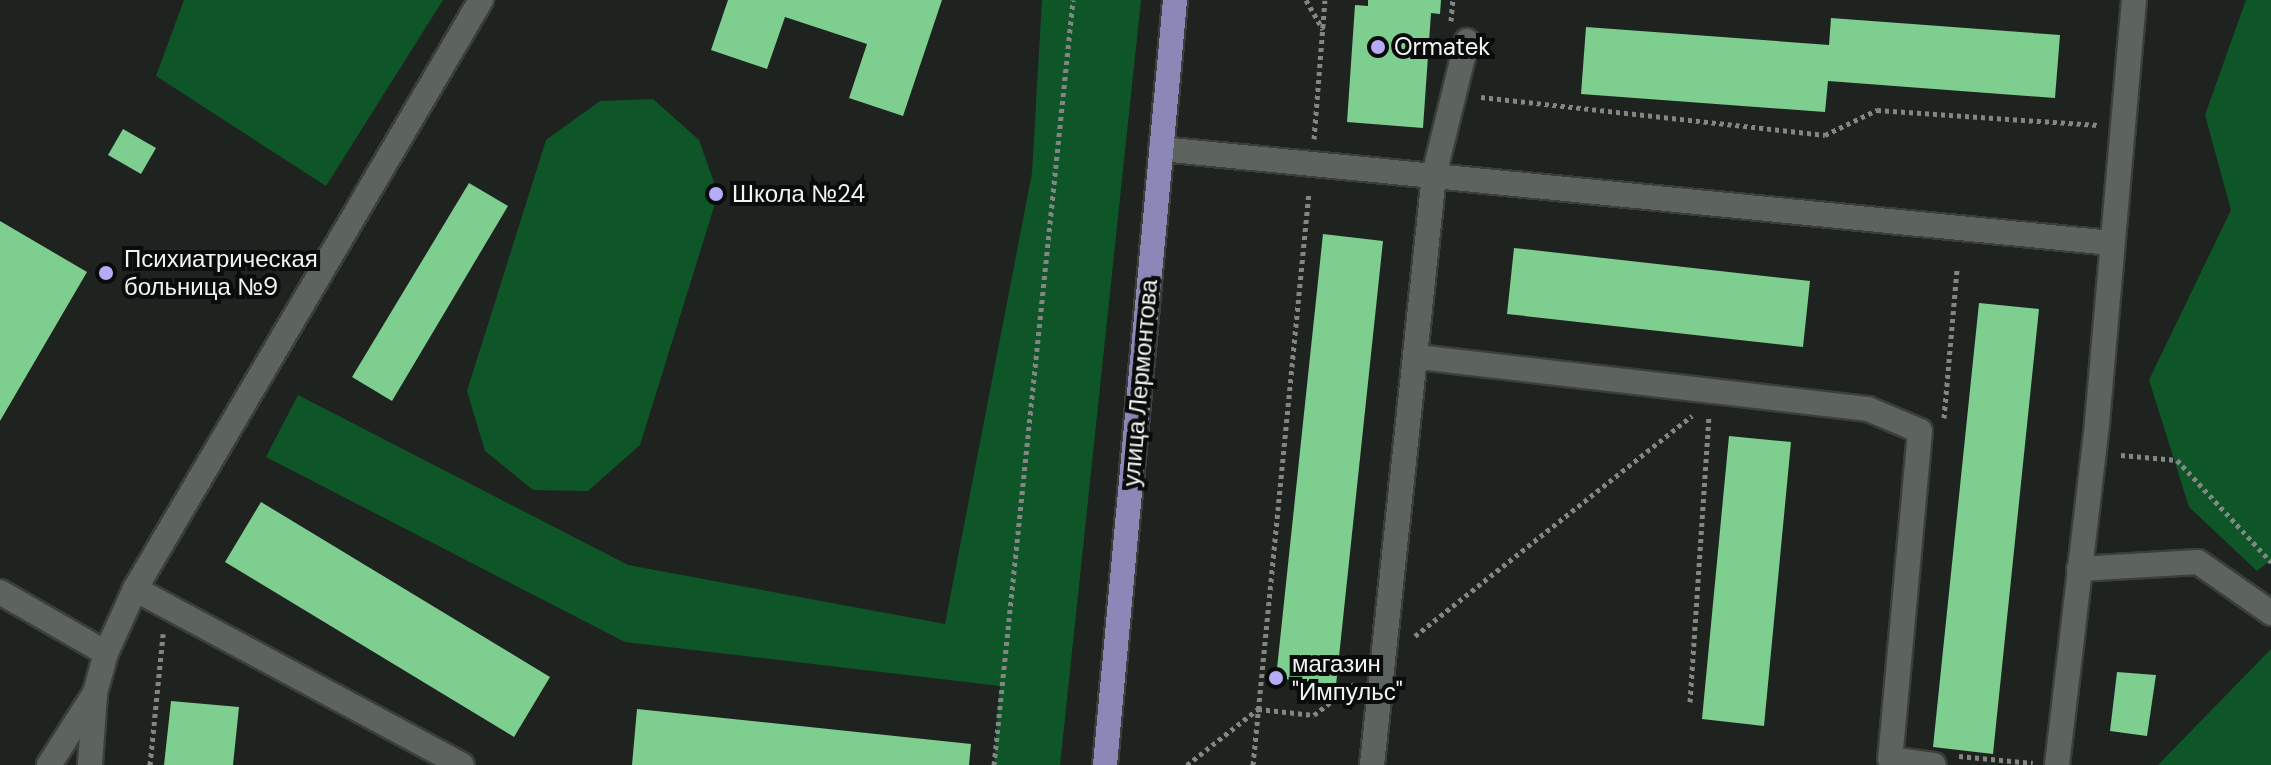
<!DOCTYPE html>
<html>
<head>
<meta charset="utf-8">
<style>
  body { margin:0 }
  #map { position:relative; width:2271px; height:765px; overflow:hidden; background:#1e231f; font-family:"DM Sans",sans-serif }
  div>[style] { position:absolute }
  .green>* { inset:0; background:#0e5627 }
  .building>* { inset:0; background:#7ece8f }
  .path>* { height:5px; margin-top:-2.5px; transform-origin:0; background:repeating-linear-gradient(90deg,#838783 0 4px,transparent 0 8px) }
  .roads { filter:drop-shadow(2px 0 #3b3f3c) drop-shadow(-2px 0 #3b3f3c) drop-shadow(0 2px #3b3f3c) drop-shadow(0 -2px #3b3f3c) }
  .minor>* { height:24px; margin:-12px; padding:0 12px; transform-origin:12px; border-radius:12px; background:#5d635e }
  .major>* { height:24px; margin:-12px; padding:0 12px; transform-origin:12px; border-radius:12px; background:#8b87b6 }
  .dots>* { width:22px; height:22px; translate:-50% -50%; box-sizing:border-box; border:4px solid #090c0a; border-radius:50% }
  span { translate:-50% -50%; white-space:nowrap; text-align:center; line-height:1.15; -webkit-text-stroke:8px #090c0a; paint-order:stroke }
  .poi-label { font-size:24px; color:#f1f4f1 }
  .left { translate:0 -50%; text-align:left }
  .street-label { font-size:24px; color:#f1f4f1 }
</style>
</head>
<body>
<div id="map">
  <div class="green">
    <div style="clip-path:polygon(184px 0,443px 0,326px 186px,156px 76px)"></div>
    <div style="clip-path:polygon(1042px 0,1141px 0,1060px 765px,994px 765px,1000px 686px,625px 642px,266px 457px,298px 395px,628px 565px,945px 624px,1032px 173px)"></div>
    <div style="clip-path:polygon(2246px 0,2271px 0,2271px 560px,2257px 571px,2189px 507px,2149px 380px,2231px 210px,2205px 115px)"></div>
    <div style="clip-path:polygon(653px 99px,699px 140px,718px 194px,640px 445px,588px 491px,533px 490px,485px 451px,467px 391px,546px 140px,600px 101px)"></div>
    <div style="clip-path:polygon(2271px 649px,2271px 765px,2158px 765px)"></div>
  </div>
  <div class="building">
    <div style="clip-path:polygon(728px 0,942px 0,903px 116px,849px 98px,867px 44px,785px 17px,767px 69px,711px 50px)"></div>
    <div style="clip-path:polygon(1368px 0,1441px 0,1440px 14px,1431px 13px,1423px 128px,1347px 122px,1355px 5px,1368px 6px)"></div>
    <div style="clip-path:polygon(1831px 18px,2060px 35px,2055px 98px,1828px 81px,1825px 112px,1581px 94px,1586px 27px,1829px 45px)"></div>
    <div style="clip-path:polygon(123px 129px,156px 148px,141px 174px,108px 155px)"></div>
    <div style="clip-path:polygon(469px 183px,508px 206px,392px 401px,352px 377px)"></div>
    <div style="clip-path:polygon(0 221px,87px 272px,0 421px)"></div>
    <div style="clip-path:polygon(1323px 234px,1383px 241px,1336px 685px,1276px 678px)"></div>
    <div style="clip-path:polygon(1514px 248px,1810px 281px,1803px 347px,1507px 314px)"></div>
    <div style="clip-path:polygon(1979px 303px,2039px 309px,1993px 754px,1933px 747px)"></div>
    <div style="clip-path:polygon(1729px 436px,1791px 442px,1764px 726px,1702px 719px)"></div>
    <div style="clip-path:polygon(261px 502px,550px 677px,514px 737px,225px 562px)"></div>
    <div style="clip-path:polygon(2117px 672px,2156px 675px,2147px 736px,2110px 731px)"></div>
    <div style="clip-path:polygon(171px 701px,239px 707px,233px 765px,164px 765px)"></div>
    <div style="clip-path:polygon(637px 709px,971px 744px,969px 765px,632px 765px)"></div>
  </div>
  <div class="path">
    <div style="left:1306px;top:0;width:34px;rotate:60deg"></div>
    <div style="left:1451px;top:21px;width:21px;rotate:-85deg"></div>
    <div style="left:1481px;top:97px;width:346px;rotate:6.3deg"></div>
    <div style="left:1825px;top:135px;width:58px;rotate:-25.7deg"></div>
    <div style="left:1877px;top:110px;width:222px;rotate:3.9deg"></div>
    <div style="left:1314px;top:139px;width:139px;rotate:-85.5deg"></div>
    <div style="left:1944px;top:418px;width:151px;rotate:-85deg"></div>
    <div style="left:2121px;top:455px;width:56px;rotate:5.1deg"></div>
    <div style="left:2177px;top:460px;width:139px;rotate:47.3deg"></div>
    <div style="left:1415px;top:636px;width:354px;rotate:-38.5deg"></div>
    <div style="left:1690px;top:702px;width:286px;rotate:-86.2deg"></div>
    <div style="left:1959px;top:756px;width:74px;rotate:5.4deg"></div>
    <div style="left:150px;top:765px;width:132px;rotate:-84.3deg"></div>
    <div style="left:994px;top:765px;width:769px;rotate:-84.1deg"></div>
    <div style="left:1187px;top:765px;width:90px;rotate:-38.3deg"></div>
    <div style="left:1258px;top:709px;width:56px;rotate:6.1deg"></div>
    <div style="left:1314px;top:715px;width:51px;rotate:-37.8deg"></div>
    <div style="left:1253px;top:765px;width:576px;rotate:-84.42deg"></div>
  </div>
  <div class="roads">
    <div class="minor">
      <div style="left:1161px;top:149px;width:955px;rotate:5.65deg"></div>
      <div style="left:1418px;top:357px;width:453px;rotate:6.6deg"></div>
      <div style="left:1868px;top:409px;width:56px;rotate:22.9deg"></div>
      <div style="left:1920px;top:431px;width:329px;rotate:95.2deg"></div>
      <div style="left:1890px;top:759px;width:44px;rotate:7.8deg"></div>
      <div style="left:2079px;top:569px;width:119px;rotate:-3.4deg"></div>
      <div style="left:2198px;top:562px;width:89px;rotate:34.9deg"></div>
      <div style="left:135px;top:589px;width:371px;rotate:28.3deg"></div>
      <div style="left:0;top:592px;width:122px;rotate:29.9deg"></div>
      <div style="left:49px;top:765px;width:82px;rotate:-57.5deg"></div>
      <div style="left:90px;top:765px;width:72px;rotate:-86deg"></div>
      <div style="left:95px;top:693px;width:41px;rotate:-74.6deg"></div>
      <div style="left:106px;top:653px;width:70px;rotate:-65.6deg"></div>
      <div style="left:135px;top:589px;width:683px;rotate:-59.57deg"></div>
      <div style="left:1372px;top:765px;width:593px;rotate:-84deg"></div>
      <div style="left:1434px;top:175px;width:138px;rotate:-76.2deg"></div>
      <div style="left:2057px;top:765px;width:344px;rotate:-83.3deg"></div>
      <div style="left:2097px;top:423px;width:425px;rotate:-85deg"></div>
    </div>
    <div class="major">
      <div style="left:1105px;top:765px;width:768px;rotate:-84.77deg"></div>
    </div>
  </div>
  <div class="dots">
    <div style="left:1378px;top:47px;background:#b5acf8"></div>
    <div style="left:716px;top:194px;background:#b5acf8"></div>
    <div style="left:106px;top:273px;background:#b5acf8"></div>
    <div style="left:1276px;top:678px;background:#b5acf8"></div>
  </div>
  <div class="poi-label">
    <span class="left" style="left:1394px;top:47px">Ormatek</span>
    <span class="left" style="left:732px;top:194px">Школа №24</span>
    <span class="left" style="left:124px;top:273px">Психиатрическая<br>больница №9</span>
    <span class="left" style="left:1292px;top:678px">магазин<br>"Импульс"</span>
  </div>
  <div class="street-label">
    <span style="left:1140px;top:383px;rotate:-85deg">улица Лермонтова</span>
  </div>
</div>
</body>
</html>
